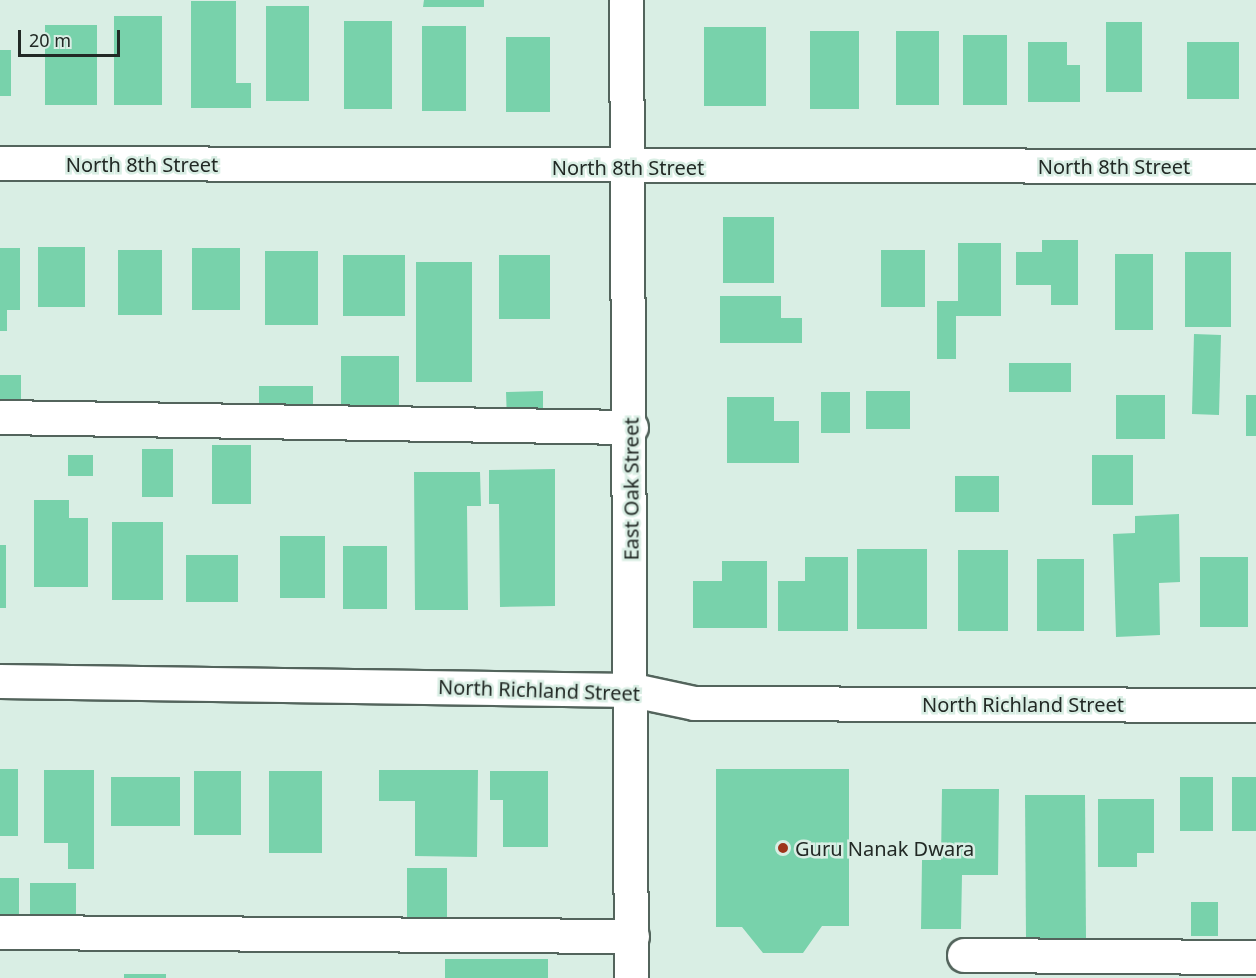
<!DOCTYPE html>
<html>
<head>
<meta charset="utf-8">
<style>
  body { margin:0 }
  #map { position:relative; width:1256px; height:978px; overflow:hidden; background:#d9eee4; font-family:"Noto Sans",sans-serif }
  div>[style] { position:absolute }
  .building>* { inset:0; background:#78d2ab }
  .roads { filter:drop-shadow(2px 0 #53645c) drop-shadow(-2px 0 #53645c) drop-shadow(0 2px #53645c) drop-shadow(0 -2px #53645c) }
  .minor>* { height:33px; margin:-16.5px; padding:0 16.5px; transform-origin:16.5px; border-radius:16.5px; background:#fff }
  .dots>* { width:16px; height:16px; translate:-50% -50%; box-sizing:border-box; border:3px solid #d9eee4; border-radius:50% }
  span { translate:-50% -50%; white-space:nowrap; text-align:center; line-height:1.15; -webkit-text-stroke:5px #d9eee4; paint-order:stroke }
  .street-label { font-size:20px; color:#222925 }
  .poi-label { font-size:20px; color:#222925 }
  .left { translate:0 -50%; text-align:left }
  .scale { position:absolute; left:18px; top:30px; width:102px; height:27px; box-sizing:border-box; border:3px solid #222925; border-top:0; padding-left:8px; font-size:18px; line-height:21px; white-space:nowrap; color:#222925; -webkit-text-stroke:4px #d9eee4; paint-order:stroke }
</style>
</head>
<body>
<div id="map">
  <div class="building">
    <div style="clip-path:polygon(424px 0,484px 0,484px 7px,423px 7px)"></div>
    <div style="clip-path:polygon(191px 1px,236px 1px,236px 83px,251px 83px,251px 108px,191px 108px)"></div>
    <div style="clip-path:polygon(266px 6px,309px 6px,309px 101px,266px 101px)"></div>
    <div style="clip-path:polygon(114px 16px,162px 16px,162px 105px,114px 105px)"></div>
    <div style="clip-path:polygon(344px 21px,392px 21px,392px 109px,344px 109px)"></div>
    <div style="clip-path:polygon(1106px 22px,1142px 22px,1142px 92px,1106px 92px)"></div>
    <div style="clip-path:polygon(45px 25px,97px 25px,97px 105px,45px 105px)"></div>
    <div style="clip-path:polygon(422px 26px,466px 26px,466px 111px,422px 111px)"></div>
    <div style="clip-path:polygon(704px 27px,766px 27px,766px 106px,704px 106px)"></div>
    <div style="clip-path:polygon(810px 31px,859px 31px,859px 109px,810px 109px)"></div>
    <div style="clip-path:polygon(896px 31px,939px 31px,939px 105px,896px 105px)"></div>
    <div style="clip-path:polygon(963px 35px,1007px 35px,1007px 105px,963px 105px)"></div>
    <div style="clip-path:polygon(506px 37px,550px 37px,550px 112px,506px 112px)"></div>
    <div style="clip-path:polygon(1028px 42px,1067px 42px,1067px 65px,1080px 65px,1080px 102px,1028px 102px)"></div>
    <div style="clip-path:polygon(1187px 42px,1239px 42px,1239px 99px,1187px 99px)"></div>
    <div style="clip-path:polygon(0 50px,11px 50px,11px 96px,0 96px)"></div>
    <div style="clip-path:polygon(723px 217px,774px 217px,774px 283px,723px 283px)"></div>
    <div style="clip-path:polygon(1042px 240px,1078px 240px,1078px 305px,1051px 305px,1051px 285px,1016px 285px,1016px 252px,1042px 252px)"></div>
    <div style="clip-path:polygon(958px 243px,1001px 243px,1001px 316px,956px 316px,956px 359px,937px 359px,937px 301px,958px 301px)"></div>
    <div style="clip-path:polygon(38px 247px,85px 247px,85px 307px,38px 307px)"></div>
    <div style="clip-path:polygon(0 248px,20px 248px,20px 310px,7px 310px,7px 331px,0 331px)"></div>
    <div style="clip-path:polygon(192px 248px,240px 248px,240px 310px,192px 310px)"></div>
    <div style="clip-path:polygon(118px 250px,162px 250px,162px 315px,118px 315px)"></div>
    <div style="clip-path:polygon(881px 250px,925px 250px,925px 307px,881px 307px)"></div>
    <div style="clip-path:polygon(265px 251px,318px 251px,318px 325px,265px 325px)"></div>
    <div style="clip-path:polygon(1185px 252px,1231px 252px,1231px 327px,1185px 327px)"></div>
    <div style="clip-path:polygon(1115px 254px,1153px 254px,1153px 330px,1115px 330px)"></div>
    <div style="clip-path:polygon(343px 255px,405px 255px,405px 316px,343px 316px)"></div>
    <div style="clip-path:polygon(499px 255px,550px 255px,550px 319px,499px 319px)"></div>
    <div style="clip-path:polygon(416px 262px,472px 262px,472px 382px,416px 382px)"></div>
    <div style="clip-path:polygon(720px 296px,781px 296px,781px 318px,802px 318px,802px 343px,720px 343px)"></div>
    <div style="clip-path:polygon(1194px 334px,1221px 335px,1219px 415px,1192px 414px)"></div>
    <div style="clip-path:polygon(341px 356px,399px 356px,399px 414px,341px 414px)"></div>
    <div style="clip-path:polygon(1009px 363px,1071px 363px,1071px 392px,1009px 392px)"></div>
    <div style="clip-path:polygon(0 375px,21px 375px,21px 412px,0 412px)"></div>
    <div style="clip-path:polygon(259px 386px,313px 386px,313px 419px,259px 419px)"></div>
    <div style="clip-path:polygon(543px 391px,543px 420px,507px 421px,506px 392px)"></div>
    <div style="clip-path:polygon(866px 391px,910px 391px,910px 429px,866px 429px)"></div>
    <div style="clip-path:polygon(821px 392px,850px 392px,850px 433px,821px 433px)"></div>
    <div style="clip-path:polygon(1116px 395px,1165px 395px,1165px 439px,1116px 439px)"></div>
    <div style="clip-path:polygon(1246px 395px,1256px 395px,1256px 436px,1246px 436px)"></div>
    <div style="clip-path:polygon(727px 397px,774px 397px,774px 421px,799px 421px,799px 463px,727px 463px)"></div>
    <div style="clip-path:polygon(212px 445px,251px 445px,251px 504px,212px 504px)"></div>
    <div style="clip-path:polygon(142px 449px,173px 449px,173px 497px,142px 497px)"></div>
    <div style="clip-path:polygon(68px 455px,93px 455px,93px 476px,68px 476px)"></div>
    <div style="clip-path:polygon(1092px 455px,1133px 455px,1133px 505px,1092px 505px)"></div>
    <div style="clip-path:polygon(555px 469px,555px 606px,500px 607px,499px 504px,489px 504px,489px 470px)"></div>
    <div style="clip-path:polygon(414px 472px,480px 472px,481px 506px,467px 506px,468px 610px,415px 610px)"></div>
    <div style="clip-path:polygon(955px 476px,999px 476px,999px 512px,955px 512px)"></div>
    <div style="clip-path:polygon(34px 500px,69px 500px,69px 518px,88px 518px,88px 587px,34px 587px)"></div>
    <div style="clip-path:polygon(1179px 514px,1180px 582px,1159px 583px,1160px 635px,1116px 637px,1113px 534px,1135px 533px,1135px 516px)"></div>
    <div style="clip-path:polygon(112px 522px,163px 522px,163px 600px,112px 600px)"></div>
    <div style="clip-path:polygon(280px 536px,325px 536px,325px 598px,280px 598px)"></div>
    <div style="clip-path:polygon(0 545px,6px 545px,6px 608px,0 608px)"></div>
    <div style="clip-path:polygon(343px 546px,387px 546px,387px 609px,343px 609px)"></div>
    <div style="clip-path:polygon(857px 549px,927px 549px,927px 629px,857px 629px)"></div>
    <div style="clip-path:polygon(958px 550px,1008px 550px,1008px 631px,958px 631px)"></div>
    <div style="clip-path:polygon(186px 555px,238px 555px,238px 602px,186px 602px)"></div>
    <div style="clip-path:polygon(805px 557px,848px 557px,848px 631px,778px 631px,778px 581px,805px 581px)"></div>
    <div style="clip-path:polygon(1200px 557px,1248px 557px,1248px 627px,1200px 627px)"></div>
    <div style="clip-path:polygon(1037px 559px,1084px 559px,1084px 631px,1037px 631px)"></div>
    <div style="clip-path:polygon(722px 561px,767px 561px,767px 628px,693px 628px,693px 581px,722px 581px)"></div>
    <div style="clip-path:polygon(0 769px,18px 769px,18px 836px,0 836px)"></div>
    <div style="clip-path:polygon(716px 769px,849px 769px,849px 926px,822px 926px,803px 953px,763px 953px,742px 927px,716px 927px)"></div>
    <div style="clip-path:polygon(44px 770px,94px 770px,94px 869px,68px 869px,68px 843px,44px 843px)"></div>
    <div style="clip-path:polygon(379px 770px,478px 770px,477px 857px,415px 856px,415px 801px,379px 801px)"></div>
    <div style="clip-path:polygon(194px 771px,241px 771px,241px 835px,194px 835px)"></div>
    <div style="clip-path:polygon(269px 771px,322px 771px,322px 853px,269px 853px)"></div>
    <div style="clip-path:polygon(490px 771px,548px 771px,548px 847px,503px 847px,503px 800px,490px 800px)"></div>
    <div style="clip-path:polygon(111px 777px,180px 777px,180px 826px,111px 826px)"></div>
    <div style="clip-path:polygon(1180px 777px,1213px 777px,1213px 831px,1180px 831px)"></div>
    <div style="clip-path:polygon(1232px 777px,1256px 777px,1256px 831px,1232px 831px)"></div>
    <div style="clip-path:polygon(942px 789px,999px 789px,998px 875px,962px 875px,961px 929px,921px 929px,922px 860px,941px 860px)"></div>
    <div style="clip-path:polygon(1025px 795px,1085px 795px,1086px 939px,1026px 939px)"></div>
    <div style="clip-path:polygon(1098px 799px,1154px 799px,1154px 853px,1137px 853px,1137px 867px,1098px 867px)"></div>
    <div style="clip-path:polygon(407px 868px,447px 868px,447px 933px,407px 933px)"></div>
    <div style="clip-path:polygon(0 878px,19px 878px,19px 920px,0 920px)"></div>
    <div style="clip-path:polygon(30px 883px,76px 883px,76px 928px,30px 928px)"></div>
    <div style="clip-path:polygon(1191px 902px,1218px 902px,1218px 936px,1191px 936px)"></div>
    <div style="clip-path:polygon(445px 959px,548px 959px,548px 978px,445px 978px)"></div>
    <div style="clip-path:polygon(124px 974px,166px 974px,166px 978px,124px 978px)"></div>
  </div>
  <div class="roads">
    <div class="minor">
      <div style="left:626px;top:0;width:978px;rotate:89.71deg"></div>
      <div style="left:0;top:163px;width:1256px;rotate:0.14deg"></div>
      <div style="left:0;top:417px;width:631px;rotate:0.91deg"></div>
      <div style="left:0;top:681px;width:633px;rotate:0.81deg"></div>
      <div style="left:633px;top:690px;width:62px;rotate:12deg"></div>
      <div style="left:694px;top:703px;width:562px;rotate:0.2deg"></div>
      <div style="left:0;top:932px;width:632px;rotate:0.36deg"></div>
      <div style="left:964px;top:955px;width:292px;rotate:0.4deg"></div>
    </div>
  </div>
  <div class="dots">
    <div style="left:783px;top:848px;background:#9e351b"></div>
  </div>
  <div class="street-label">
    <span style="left:142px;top:164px">North 8th Street</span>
    <span style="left:1114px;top:166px">North 8th Street</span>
    <span style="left:628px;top:167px">North 8th Street</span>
    <span style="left:631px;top:489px;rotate:-90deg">East Oak Street</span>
    <span style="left:539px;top:690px;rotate:2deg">North Richland Street</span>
    <span style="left:1023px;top:704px">North Richland Street</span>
  </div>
  <div class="poi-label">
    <span class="left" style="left:795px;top:848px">Guru Nanak Dwara</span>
  </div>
  <div class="scale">20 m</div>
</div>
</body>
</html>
